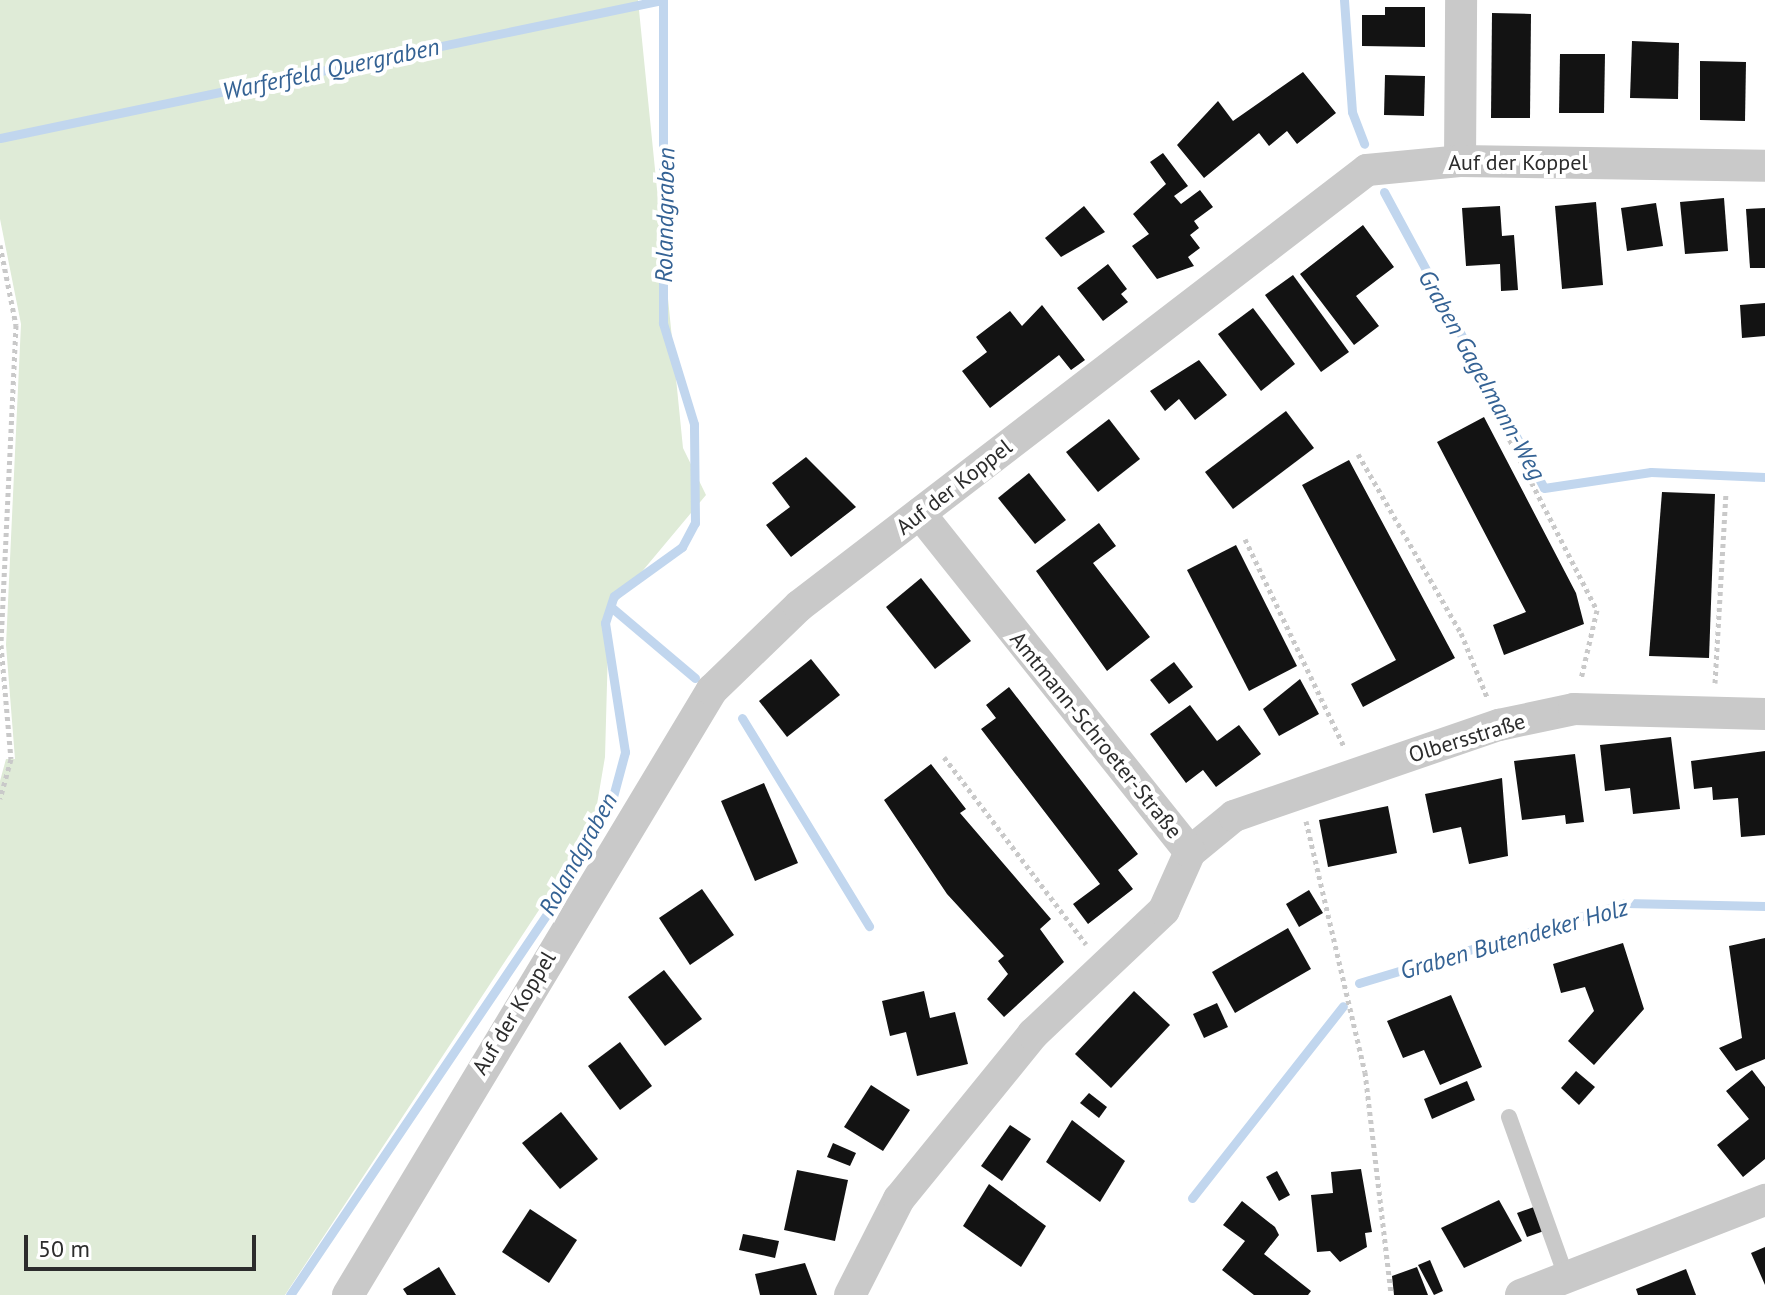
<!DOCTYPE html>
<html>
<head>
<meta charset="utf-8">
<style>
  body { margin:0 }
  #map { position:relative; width:1765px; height:1295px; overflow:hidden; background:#fff; font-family:"PT Sans",sans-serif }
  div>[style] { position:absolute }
  .green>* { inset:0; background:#dfebd7 }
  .stream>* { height:9px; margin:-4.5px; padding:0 4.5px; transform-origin:4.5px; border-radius:4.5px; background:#c1d6ee }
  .building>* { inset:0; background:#131313 }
  .path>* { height:5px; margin-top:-2.5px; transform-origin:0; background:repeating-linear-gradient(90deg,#c9c9c9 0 4px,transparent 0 8px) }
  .service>* { height:16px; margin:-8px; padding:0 8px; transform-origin:8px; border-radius:8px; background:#c9c9c9 }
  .minor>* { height:32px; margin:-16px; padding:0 16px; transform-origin:16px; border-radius:16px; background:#c9c9c9 }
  span { translate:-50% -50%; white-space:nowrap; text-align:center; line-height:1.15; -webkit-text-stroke:8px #fff; paint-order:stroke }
  .street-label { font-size:22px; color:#2c2c2c }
  .water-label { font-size:24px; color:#346294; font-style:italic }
  .scale { position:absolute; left:24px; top:1235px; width:232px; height:36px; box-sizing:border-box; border:4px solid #2c2c2c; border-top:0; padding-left:10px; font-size:24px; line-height:28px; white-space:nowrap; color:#2c2c2c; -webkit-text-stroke:6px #fff; paint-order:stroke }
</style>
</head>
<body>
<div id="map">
  <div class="green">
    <div style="clip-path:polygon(0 0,638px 0,683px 448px,706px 495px,609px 611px,605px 757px,593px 828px,285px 1295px,0 1295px,0 781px,6px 759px,15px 759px,6px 645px,21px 324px,0 219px)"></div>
  </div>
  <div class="stream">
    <div style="left:1344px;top:0;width:112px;rotate:85.9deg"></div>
    <div style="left:1352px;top:112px;width:34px;rotate:69deg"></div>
    <div style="left:0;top:138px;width:676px;rotate:-11.78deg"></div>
    <div style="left:1384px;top:192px;width:336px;rotate:61.6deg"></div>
    <div style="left:1544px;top:488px;width:108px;rotate:-8.5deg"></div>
    <div style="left:1651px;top:472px;width:114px;rotate:2.5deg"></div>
    <div style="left:611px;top:607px;width:110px;rotate:40.2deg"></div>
    <div style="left:742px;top:718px;width:244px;rotate:58.6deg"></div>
    <div style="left:1359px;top:983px;width:278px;rotate:-16.7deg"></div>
    <div style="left:1625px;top:903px;width:140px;rotate:1.2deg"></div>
    <div style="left:1192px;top:1198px;width:244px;rotate:-51.8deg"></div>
    <div style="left:290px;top:1295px;width:480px;rotate:-56deg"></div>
    <div style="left:558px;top:897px;width:107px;rotate:-60.3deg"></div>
    <div style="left:611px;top:804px;width:54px;rotate:-74.9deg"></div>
    <div style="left:625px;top:752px;width:131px;rotate:-98.8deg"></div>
    <div style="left:605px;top:623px;width:28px;rotate:-72deg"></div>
    <div style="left:614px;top:596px;width:84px;rotate:-35.8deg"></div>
    <div style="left:682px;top:547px;width:27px;rotate:-62deg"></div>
    <div style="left:695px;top:523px;width:99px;rotate:-90.6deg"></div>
    <div style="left:694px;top:424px;width:106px;rotate:-107.1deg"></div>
    <div style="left:663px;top:323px;width:323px;rotate:-90deg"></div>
  </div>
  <div class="building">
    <div style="clip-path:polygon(1385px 7px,1425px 7px,1425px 47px,1362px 46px,1362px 15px,1385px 15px)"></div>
    <div style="clip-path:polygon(1492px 13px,1531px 14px,1530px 118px,1491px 118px)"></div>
    <div style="clip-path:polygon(1632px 41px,1679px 43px,1678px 99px,1630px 98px)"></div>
    <div style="clip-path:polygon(1560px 54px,1605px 54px,1604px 113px,1559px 113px)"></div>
    <div style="clip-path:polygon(1700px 61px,1746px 62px,1745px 121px,1700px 120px)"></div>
    <div style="clip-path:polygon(1303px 72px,1336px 113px,1297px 144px,1287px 131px,1269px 146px,1259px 133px,1204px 178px,1177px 145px,1218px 101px,1233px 121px)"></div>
    <div style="clip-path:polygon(1385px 75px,1425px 76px,1424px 116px,1384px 115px)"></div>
    <div style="clip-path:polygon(1163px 153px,1188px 186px,1174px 196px,1181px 204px,1200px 190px,1213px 207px,1194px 221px,1199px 228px,1190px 235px,1200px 248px,1188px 257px,1194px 266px,1157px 279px,1132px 246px,1149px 234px,1133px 214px,1166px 184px,1150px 162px)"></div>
    <div style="clip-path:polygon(1724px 198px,1728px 251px,1685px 254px,1680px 202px)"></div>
    <div style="clip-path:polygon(1596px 202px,1603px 285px,1562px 289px,1555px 206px)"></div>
    <div style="clip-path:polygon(1656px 203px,1663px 246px,1627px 251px,1621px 208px)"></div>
    <div style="clip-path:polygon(1084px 206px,1105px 232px,1061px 257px,1045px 238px)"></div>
    <div style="clip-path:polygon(1500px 206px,1502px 236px,1514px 235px,1518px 290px,1501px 291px,1500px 264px,1466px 266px,1462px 208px)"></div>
    <div style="clip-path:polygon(1765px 208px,1765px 268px,1750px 268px,1746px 209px)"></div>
    <div style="clip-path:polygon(1363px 225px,1394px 267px,1356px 296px,1379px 326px,1354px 345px,1300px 274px)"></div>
    <div style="clip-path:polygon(1108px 264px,1127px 289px,1121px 294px,1128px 302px,1103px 321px,1077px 288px)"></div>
    <div style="clip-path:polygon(1293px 275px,1349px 352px,1321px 372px,1265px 295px)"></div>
    <div style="clip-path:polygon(1765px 303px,1765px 336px,1742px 338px,1740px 305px)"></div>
    <div style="clip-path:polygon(1042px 305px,1085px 360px,1071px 370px,1059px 355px,990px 408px,962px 371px,987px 352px,976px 337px,1010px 311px,1022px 326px)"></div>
    <div style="clip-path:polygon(1253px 308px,1295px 364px,1261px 391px,1218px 334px)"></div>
    <div style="clip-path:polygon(1199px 360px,1227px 395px,1195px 420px,1179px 399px,1165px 411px,1150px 391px)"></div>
    <div style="clip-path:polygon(1286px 411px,1314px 448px,1233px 509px,1205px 472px)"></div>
    <div style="clip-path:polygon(1484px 417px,1576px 593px,1584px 624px,1504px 655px,1493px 625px,1526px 612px,1437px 442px)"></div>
    <div style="clip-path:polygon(1109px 419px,1140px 459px,1098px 492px,1066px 452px)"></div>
    <div style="clip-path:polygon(806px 457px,856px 507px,791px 557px,766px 525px,790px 507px,772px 483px)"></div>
    <div style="clip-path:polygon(1349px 460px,1455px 658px,1363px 707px,1351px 684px,1396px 660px,1302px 485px)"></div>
    <div style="clip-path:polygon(1029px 473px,1066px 520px,1035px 544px,998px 498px)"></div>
    <div style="clip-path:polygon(1662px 492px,1715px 494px,1709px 658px,1649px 656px)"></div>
    <div style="clip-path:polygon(1099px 523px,1116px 546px,1093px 563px,1150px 637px,1107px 671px,1036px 571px)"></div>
    <div style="clip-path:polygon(1236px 545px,1297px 666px,1249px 691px,1187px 570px)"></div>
    <div style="clip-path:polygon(921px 578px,971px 641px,935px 669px,886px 607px)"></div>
    <div style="clip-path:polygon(811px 659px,840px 695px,787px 737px,759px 701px)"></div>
    <div style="clip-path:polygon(1174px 662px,1193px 687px,1169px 704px,1150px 680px)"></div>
    <div style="clip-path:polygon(1300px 679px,1319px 714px,1279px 736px,1263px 709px)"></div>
    <div style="clip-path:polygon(1009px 687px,1138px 854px,1118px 870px,1133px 889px,1088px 924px,1073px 904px,1100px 884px,981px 729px,996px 718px,986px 705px)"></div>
    <div style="clip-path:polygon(1190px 705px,1217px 741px,1239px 725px,1261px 754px,1216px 787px,1203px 770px,1186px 783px,1150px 734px)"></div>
    <div style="clip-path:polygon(1671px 737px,1680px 809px,1633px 814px,1630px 788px,1605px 791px,1600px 745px)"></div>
    <div style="clip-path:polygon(1765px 751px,1765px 835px,1741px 837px,1738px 798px,1713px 800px,1712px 787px,1694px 789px,1691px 761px)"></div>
    <div style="clip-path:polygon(1575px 754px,1584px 822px,1566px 824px,1565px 815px,1522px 820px,1514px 761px)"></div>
    <div style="clip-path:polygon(931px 764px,966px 809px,960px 813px,1051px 919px,1040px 929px,1064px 962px,1004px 1017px,987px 999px,1008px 974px,998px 961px,1004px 956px,947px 894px,884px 800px)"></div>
    <div style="clip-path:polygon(1502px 778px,1508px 856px,1469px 864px,1461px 827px,1433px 833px,1425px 794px)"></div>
    <div style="clip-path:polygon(764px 783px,798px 863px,755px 881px,721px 801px)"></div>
    <div style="clip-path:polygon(1388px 806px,1397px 853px,1328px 867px,1319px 820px)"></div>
    <div style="clip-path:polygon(702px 889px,734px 935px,690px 965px,659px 918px)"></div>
    <div style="clip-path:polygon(1309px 890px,1323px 913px,1299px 927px,1286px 904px)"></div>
    <div style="clip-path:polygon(1288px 928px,1311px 969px,1235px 1013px,1212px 972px)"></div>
    <div style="clip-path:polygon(1765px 938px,1765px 1059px,1736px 1071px,1719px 1048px,1742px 1038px,1729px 946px)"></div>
    <div style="clip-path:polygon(1623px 943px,1644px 1009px,1594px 1065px,1568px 1041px,1594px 1011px,1585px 987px,1561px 993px,1553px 964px)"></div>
    <div style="clip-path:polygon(664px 970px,702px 1019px,665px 1046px,628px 997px)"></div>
    <div style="clip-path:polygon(924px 991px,930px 1018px,955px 1012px,968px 1064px,917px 1076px,906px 1032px,890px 1036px,882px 1001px)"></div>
    <div style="clip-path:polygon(1134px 991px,1170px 1025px,1111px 1088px,1075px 1054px)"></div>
    <div style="clip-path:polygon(1451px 995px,1482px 1067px,1440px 1085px,1424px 1050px,1403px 1058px,1387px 1021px)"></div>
    <div style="clip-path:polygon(1217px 1003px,1228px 1027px,1204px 1038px,1193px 1014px)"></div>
    <div style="clip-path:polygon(620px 1042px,652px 1086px,620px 1110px,588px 1066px)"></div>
    <div style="clip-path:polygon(1752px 1070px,1765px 1087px,1765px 1159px,1743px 1177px,1717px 1145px,1749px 1119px,1726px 1091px)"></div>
    <div style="clip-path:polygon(1576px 1071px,1595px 1087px,1579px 1105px,1561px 1088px)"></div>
    <div style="clip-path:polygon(1467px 1081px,1475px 1100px,1432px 1119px,1424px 1099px)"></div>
    <div style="clip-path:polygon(871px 1085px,910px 1110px,883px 1151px,844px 1127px)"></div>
    <div style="clip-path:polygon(1089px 1093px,1107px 1107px,1099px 1118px,1080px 1103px)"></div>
    <div style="clip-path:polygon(561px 1112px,598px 1159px,560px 1189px,522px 1143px)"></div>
    <div style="clip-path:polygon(1072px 1120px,1125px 1161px,1100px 1202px,1046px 1162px)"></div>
    <div style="clip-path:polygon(1010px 1125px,1031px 1139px,1002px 1181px,981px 1166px)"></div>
    <div style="clip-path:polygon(833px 1143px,856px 1153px,850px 1166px,827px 1157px)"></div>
    <div style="clip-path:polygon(1361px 1169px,1372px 1232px,1365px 1233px,1367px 1247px,1340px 1262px,1330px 1251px,1317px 1252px,1311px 1195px,1333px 1193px,1331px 1172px)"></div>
    <div style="clip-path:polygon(797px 1170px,848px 1180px,835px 1241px,784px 1230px)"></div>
    <div style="clip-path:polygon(1277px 1171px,1290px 1195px,1279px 1201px,1266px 1177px)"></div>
    <div style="clip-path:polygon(989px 1184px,1046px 1226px,1021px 1267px,963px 1226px)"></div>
    <div style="clip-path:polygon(1499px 1200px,1522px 1241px,1464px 1268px,1441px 1228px)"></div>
    <div style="clip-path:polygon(1242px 1201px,1275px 1227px,1279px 1235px,1264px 1254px,1311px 1291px,1308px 1295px,1254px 1295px,1222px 1270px,1245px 1241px,1223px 1225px)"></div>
    <div style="clip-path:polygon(1534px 1207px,1544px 1231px,1527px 1237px,1517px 1213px)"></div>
    <div style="clip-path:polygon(530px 1209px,577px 1240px,549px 1283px,502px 1252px)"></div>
    <div style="clip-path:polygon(743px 1234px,779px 1241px,775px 1258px,739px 1250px)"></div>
    <div style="clip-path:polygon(1765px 1247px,1765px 1285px,1751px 1253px)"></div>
    <div style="clip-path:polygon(1430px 1260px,1443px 1291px,1434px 1295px,1418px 1265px)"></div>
    <div style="clip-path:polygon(805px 1263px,817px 1295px,760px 1295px,755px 1274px)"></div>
    <div style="clip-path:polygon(439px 1267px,456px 1295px,407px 1295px,403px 1289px)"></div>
    <div style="clip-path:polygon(1417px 1267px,1428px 1295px,1394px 1295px,1392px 1276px)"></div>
    <div style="clip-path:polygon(1686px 1269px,1696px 1295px,1638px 1295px,1636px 1289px)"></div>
  </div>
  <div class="path">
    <div style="left:0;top:245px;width:82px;rotate:78.7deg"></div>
    <div style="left:16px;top:325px;width:320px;rotate:92.7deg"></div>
    <div style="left:1px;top:645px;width:114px;rotate:85deg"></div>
    <div style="left:11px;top:759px;width:41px;rotate:105.4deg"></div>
    <div style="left:1495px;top:411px;width:224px;rotate:62.9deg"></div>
    <div style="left:1597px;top:610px;width:71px;rotate:103.1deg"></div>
    <div style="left:1358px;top:454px;width:207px;rotate:60.1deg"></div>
    <div style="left:1461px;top:633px;width:69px;rotate:67.9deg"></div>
    <div style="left:1245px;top:539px;width:230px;rotate:64.5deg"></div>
    <div style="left:1715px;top:683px;width:191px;rotate:-86.7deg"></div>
    <div style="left:944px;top:757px;width:235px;rotate:52.8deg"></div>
    <div style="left:1306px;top:821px;width:258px;rotate:76.8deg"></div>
    <div style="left:1365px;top:1072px;width:225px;rotate:83.3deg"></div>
  </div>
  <div class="service">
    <div style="left:1509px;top:1117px;width:172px;rotate:70.3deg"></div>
  </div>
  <div class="minor">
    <div style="left:1460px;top:161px;width:161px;rotate:-89.6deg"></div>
    <div style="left:1190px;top:852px;width:57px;rotate:-39.3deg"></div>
    <div style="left:1234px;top:816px;width:280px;rotate:-19deg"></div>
    <div style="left:1499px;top:725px;width:77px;rotate:-12deg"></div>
    <div style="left:1574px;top:709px;width:191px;rotate:1.5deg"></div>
    <div style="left:348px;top:1295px;width:706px;rotate:-58.97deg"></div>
    <div style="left:712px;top:690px;width:121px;rotate:-44deg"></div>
    <div style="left:799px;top:606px;width:716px;rotate:-37.51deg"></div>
    <div style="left:1367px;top:170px;width:93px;rotate:-5.5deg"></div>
    <div style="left:1460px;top:161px;width:305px;rotate:0.9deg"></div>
    <div style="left:850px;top:1295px;width:108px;rotate:-63deg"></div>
    <div style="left:899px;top:1199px;width:213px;rotate:-50.9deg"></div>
    <div style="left:1033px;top:1034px;width:180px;rotate:-43.4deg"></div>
    <div style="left:1164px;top:910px;width:64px;rotate:-65.9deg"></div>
    <div style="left:1190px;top:852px;width:433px;rotate:-128.6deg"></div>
    <div style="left:1521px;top:1295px;width:262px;rotate:-21.3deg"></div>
  </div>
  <div class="street-label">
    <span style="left:1518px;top:163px">Auf der Koppel</span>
    <span style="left:954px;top:487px;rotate:-38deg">Auf der Koppel</span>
    <span style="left:1096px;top:735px;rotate:51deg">Amtmann-Schroeter-Straße</span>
    <span style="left:1467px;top:738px;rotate:-17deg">Olbersstraße</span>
    <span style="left:514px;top:1013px;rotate:-59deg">Auf der Koppel</span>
  </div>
  <div class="water-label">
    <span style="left:331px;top:69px;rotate:-12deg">Warferfeld Quergraben</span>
    <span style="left:665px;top:215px;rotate:-89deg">Rolandgraben</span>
    <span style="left:1482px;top:375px;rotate:61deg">Graben Gagelmann-Weg</span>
    <span style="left:578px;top:854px;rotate:-61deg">Rolandgraben</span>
    <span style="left:1514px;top:939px;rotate:-16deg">Graben Butendeker Holz</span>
  </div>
  <div class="scale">50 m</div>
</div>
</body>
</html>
